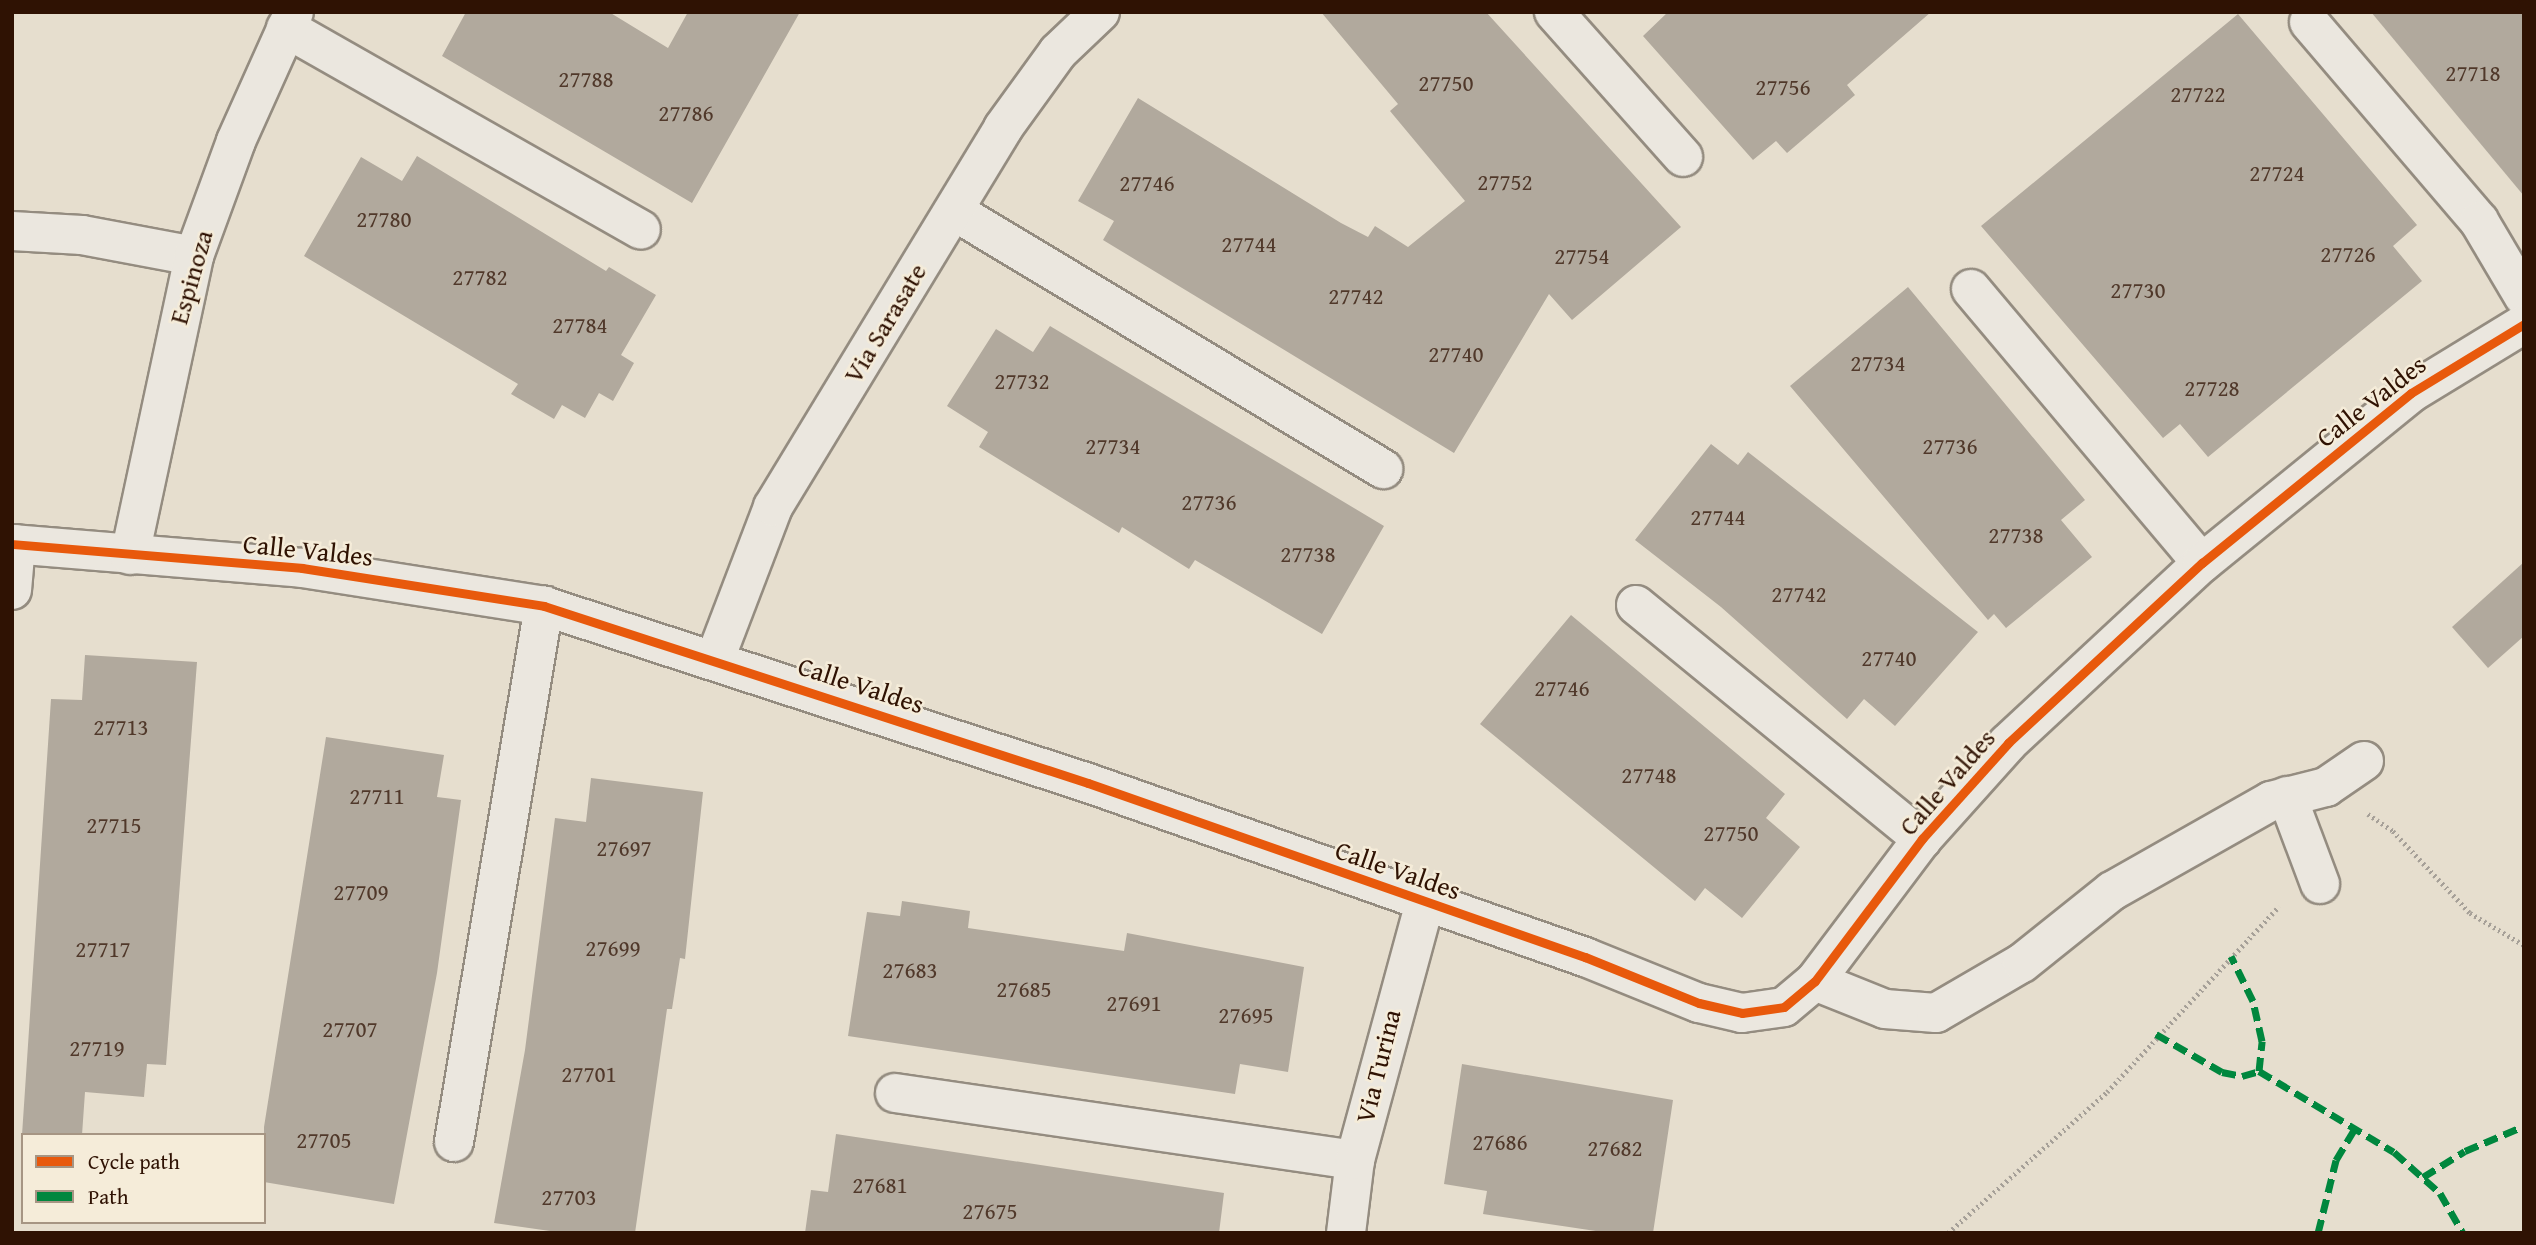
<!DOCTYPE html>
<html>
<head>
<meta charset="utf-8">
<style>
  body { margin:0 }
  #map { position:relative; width:2536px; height:1245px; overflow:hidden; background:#e6dece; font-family:"Gentium Book Plus",serif }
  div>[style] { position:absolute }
  .building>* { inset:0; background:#b1a99d }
  .path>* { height:4.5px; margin-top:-2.25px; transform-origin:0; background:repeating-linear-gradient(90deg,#a6a098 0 2px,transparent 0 5.5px) }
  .roads { filter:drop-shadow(2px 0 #948c80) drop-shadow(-2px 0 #948c80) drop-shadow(0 2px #948c80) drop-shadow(0 -2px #948c80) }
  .minor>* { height:38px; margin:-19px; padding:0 19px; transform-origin:19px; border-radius:19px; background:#ebe7df }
  .quiet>* { height:7px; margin-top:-3.5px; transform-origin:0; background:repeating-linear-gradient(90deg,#00873e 0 14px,transparent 0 21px) }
  .cycleway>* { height:9px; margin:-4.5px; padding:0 4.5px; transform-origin:4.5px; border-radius:4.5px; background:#e8590c }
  span { translate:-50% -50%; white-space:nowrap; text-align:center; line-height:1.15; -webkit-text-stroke:5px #f5ecd9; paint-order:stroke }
  .number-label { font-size:23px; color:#50382a }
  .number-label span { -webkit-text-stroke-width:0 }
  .street-label { font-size:26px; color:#2f1203 }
  .frame { position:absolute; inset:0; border:14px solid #2f1203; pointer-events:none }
  .legend { position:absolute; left:21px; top:1133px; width:245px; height:91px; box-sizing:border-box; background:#f5ecd9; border:2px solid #a69583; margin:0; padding:9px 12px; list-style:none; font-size:21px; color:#2f1203 }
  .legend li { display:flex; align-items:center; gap:14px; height:35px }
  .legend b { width:35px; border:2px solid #a69583 }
</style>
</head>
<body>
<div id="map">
  <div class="building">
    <div style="clip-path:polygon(466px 12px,609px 12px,668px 48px,688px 12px,800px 12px,692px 203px,442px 56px)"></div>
    <div style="clip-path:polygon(1321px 12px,1486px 12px,1681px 227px,1572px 320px,1549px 294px,1454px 453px,1103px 240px,1114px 221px,1078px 201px,1138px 98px,1341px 223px,1368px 237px,1375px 226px,1408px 247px,1465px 201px,1390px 111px,1398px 104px)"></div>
    <div style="clip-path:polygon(1668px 12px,1931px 12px,1847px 85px,1855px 95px,1787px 153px,1776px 141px,1753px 160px,1643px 36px)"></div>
    <div style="clip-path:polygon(2371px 12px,2524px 12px,2524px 196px)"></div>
    <div style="clip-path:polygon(2238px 14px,2417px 225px,2393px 246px,2422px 281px,2208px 457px,2180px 424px,2163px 438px,1981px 226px)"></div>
    <div style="clip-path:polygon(417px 156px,606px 271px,609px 267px,656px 295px,621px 355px,634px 363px,613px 401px,599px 393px,585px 418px,562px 405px,554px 419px,511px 394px,518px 384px,304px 256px,361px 157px,402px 181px)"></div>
    <div style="clip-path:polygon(1908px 287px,2085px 500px,2061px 520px,2092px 557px,2006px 628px,1994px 614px,1988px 620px,1790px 386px)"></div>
    <div style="clip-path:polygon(1050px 326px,1384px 526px,1322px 634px,1195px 560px,1189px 569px,1122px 527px,1119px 533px,979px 447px,988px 432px,947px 406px,996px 329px,1033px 352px)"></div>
    <div style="clip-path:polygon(1711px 444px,1738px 465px,1748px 452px,1978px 632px,1895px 726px,1864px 699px,1847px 719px,1721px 607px,1635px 540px)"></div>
    <div style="clip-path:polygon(2524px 562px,2524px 636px,2488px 668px,2452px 627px)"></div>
    <div style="clip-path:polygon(1571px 615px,1785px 794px,1766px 818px,1800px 847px,1742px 918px,1705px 888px,1695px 901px,1480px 724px)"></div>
    <div style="clip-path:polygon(85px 655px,197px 662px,166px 1065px,147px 1064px,144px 1097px,85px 1092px,82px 1135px,22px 1135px,51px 699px,82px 700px)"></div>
    <div style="clip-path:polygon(326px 737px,444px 755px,437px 797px,461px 800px,437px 973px,394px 1204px,264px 1182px,264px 1127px)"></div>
    <div style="clip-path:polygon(591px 778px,703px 792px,685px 959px,680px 958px,672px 1009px,667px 1009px,635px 1233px,564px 1233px,494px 1223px,525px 1050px,555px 818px,586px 822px)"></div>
    <div style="clip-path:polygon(902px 901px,970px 911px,968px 928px,1124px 951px,1127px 933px,1304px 967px,1288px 1072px,1240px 1064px,1235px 1094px,848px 1036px,867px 912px,900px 916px)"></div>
    <div style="clip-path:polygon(1462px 1064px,1673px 1100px,1653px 1233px,1609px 1233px,1483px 1214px,1487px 1191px,1444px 1184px)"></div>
    <div style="clip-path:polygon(836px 1134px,1224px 1193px,1219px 1233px,805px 1233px,811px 1190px,828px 1192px)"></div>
  </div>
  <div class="path">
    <div style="left:2368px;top:814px;width:30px;rotate:34deg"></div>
    <div style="left:2393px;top:831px;width:112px;rotate:46.8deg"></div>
    <div style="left:2470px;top:913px;width:63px;rotate:30.7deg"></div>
    <div style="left:1948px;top:1233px;width:213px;rotate:-41.6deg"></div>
    <div style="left:2107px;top:1092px;width:253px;rotate:-47.2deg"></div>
  </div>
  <div class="roads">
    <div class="minor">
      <div style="left:1554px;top:12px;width:194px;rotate:48.3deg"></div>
      <div style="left:2309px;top:22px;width:262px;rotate:49.5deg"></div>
      <div style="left:2479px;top:221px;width:88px;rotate:59.4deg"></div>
      <div style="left:286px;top:28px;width:408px;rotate:29.6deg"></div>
      <div style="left:954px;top:211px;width:501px;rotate:31.02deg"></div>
      <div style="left:12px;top:231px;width:70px;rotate:3.3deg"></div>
      <div style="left:82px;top:235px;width:114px;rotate:10.6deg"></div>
      <div style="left:1971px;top:289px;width:358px;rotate:49.9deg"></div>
      <div style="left:12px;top:544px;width:291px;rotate:4.7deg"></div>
      <div style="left:302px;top:568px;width:245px;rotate:8.9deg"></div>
      <div style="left:544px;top:606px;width:572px;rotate:18.02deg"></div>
      <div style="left:1088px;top:783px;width:527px;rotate:19.3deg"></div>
      <div style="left:1585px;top:957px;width:123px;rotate:22deg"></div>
      <div style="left:1699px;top:1003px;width:44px;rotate:13.1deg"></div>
      <div style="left:1742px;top:1013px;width:42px;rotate:-8.1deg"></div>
      <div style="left:1784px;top:1007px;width:40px;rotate:-40deg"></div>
      <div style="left:1815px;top:981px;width:178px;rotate:-53deg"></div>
      <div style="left:1922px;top:839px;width:129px;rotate:-48.1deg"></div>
      <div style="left:2008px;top:743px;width:265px;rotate:-42.9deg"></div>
      <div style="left:2202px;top:563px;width:269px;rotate:-39.1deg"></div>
      <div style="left:2411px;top:393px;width:132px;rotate:-31.4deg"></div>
      <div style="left:130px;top:555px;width:306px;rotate:-77.9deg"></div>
      <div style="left:194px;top:256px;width:122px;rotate:-69.9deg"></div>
      <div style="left:236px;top:141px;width:141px;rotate:-65.8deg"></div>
      <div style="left:12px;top:590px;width:46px;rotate:-85deg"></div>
      <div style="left:1636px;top:605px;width:370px;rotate:39.3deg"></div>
      <div style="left:715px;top:659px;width:163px;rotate:-69.1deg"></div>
      <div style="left:773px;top:507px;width:443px;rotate:-58.7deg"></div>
      <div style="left:1003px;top:128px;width:94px;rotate:-54.1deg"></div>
      <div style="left:1058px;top:52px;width:58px;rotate:-43.6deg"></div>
      <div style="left:2287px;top:796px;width:94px;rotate:69.4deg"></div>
      <div style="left:1815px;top:981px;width:75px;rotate:21.8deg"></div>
      <div style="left:1885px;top:1009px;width:51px;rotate:4.5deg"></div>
      <div style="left:1936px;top:1013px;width:99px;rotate:-30.2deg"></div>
      <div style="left:2022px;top:963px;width:115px;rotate:-38.7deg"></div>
      <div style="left:2112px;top:891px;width:183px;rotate:-29.5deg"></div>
      <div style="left:2271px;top:801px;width:57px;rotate:-14.3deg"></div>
      <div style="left:2326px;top:787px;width:46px;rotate:-34.4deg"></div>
      <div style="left:895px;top:1093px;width:465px;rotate:8.3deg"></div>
      <div style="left:454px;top:1142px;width:544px;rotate:-80.47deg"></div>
      <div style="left:1346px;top:1233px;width:74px;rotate:-83deg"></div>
      <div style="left:1355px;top:1160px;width:267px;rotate:-74.8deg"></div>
    </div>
  </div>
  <div class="quiet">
    <div style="left:2156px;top:1034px;width:76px;rotate:29.9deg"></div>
    <div style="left:2222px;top:1072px;width:20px;rotate:11deg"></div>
    <div style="left:2242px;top:1076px;width:18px;rotate:-16deg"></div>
    <div style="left:2259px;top:1071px;width:30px;rotate:-84deg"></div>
    <div style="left:2262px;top:1041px;width:41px;rotate:-102.7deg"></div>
    <div style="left:2253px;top:1001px;width:50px;rotate:-116.1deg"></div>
    <div style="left:2259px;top:1071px;width:157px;rotate:31deg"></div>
    <div style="left:2394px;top:1152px;width:62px;rotate:41.7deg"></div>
    <div style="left:2440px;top:1193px;width:46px;rotate:60.1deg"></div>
    <div style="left:2423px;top:1177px;width:49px;rotate:-31.8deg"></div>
    <div style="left:2465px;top:1151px;width:64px;rotate:-23deg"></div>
    <div style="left:2318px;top:1233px;width:75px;rotate:-76.1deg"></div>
    <div style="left:2336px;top:1160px;width:35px;rotate:-59deg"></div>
  </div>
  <div class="cycleway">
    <div style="left:12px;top:544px;width:291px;rotate:4.7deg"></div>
    <div style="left:302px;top:568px;width:245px;rotate:8.9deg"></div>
    <div style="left:544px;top:606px;width:572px;rotate:18.02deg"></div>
    <div style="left:1088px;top:783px;width:527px;rotate:19.3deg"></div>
    <div style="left:1585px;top:957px;width:123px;rotate:22deg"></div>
    <div style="left:1699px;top:1003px;width:44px;rotate:13.1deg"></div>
    <div style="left:1742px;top:1013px;width:42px;rotate:-8.1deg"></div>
    <div style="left:1784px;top:1007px;width:40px;rotate:-40deg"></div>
    <div style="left:1815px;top:981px;width:178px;rotate:-53deg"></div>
    <div style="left:1922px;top:839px;width:129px;rotate:-48.1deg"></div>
    <div style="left:2008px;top:743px;width:265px;rotate:-42.9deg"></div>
    <div style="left:2202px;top:563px;width:269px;rotate:-39.1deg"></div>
    <div style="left:2411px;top:393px;width:132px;rotate:-31.4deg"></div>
  </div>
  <div class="number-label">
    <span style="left:2473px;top:73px">27718</span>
    <span style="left:586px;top:79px">27788</span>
    <span style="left:1446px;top:83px">27750</span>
    <span style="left:1783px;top:87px">27756</span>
    <span style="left:2198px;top:94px">27722</span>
    <span style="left:686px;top:113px">27786</span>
    <span style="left:2277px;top:173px">27724</span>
    <span style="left:1505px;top:182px">27752</span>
    <span style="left:1147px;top:183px">27746</span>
    <span style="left:384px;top:219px">27780</span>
    <span style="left:1249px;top:244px">27744</span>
    <span style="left:2348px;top:254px">27726</span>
    <span style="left:1582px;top:256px">27754</span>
    <span style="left:480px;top:277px">27782</span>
    <span style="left:2138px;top:290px">27730</span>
    <span style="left:1356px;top:296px">27742</span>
    <span style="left:580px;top:325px">27784</span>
    <span style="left:1456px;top:354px">27740</span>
    <span style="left:1878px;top:363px">27734</span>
    <span style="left:1022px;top:381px">27732</span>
    <span style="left:2212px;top:388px">27728</span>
    <span style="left:1113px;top:446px">27734</span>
    <span style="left:1950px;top:446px">27736</span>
    <span style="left:1209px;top:502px">27736</span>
    <span style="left:1718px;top:517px">27744</span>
    <span style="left:2016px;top:535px">27738</span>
    <span style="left:1308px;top:554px">27738</span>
    <span style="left:1799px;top:594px">27742</span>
    <span style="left:1889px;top:658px">27740</span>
    <span style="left:1562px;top:688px">27746</span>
    <span style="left:121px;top:727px">27713</span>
    <span style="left:1649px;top:775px">27748</span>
    <span style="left:377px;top:796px">27711</span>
    <span style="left:114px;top:825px">27715</span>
    <span style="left:1731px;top:833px">27750</span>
    <span style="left:624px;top:848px">27697</span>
    <span style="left:361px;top:892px">27709</span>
    <span style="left:613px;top:948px">27699</span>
    <span style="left:103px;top:949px">27717</span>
    <span style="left:910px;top:970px">27683</span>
    <span style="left:1024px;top:989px">27685</span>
    <span style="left:1134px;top:1003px">27691</span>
    <span style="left:1246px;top:1015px">27695</span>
    <span style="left:350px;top:1029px">27707</span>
    <span style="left:97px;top:1048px">27719</span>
    <span style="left:589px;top:1074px">27701</span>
    <span style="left:324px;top:1140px">27705</span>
    <span style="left:1500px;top:1142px">27686</span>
    <span style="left:1615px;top:1148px">27682</span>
    <span style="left:880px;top:1185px">27681</span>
    <span style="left:569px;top:1197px">27703</span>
    <span style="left:990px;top:1211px">27675</span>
  </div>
  <div class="street-label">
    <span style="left:191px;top:277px;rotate:-74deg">Espinoza</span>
    <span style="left:885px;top:323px;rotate:-59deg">Via Sarasate</span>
    <span style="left:2371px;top:401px;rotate:-38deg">Calle Valdes</span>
    <span style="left:308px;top:550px;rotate:6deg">Calle Valdes</span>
    <span style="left:861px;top:685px;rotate:18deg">Calle Valdes</span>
    <span style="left:1947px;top:782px;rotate:-49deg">Calle Valdes</span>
    <span style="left:1398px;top:870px;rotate:19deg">Calle Valdes</span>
    <span style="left:1378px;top:1066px;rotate:-76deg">Via Turina</span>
  </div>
  <div class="frame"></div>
  <ul class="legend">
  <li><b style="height:9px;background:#e8590c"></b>Cycle path</li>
  <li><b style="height:9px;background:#00873e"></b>Path</li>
  </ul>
</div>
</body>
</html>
